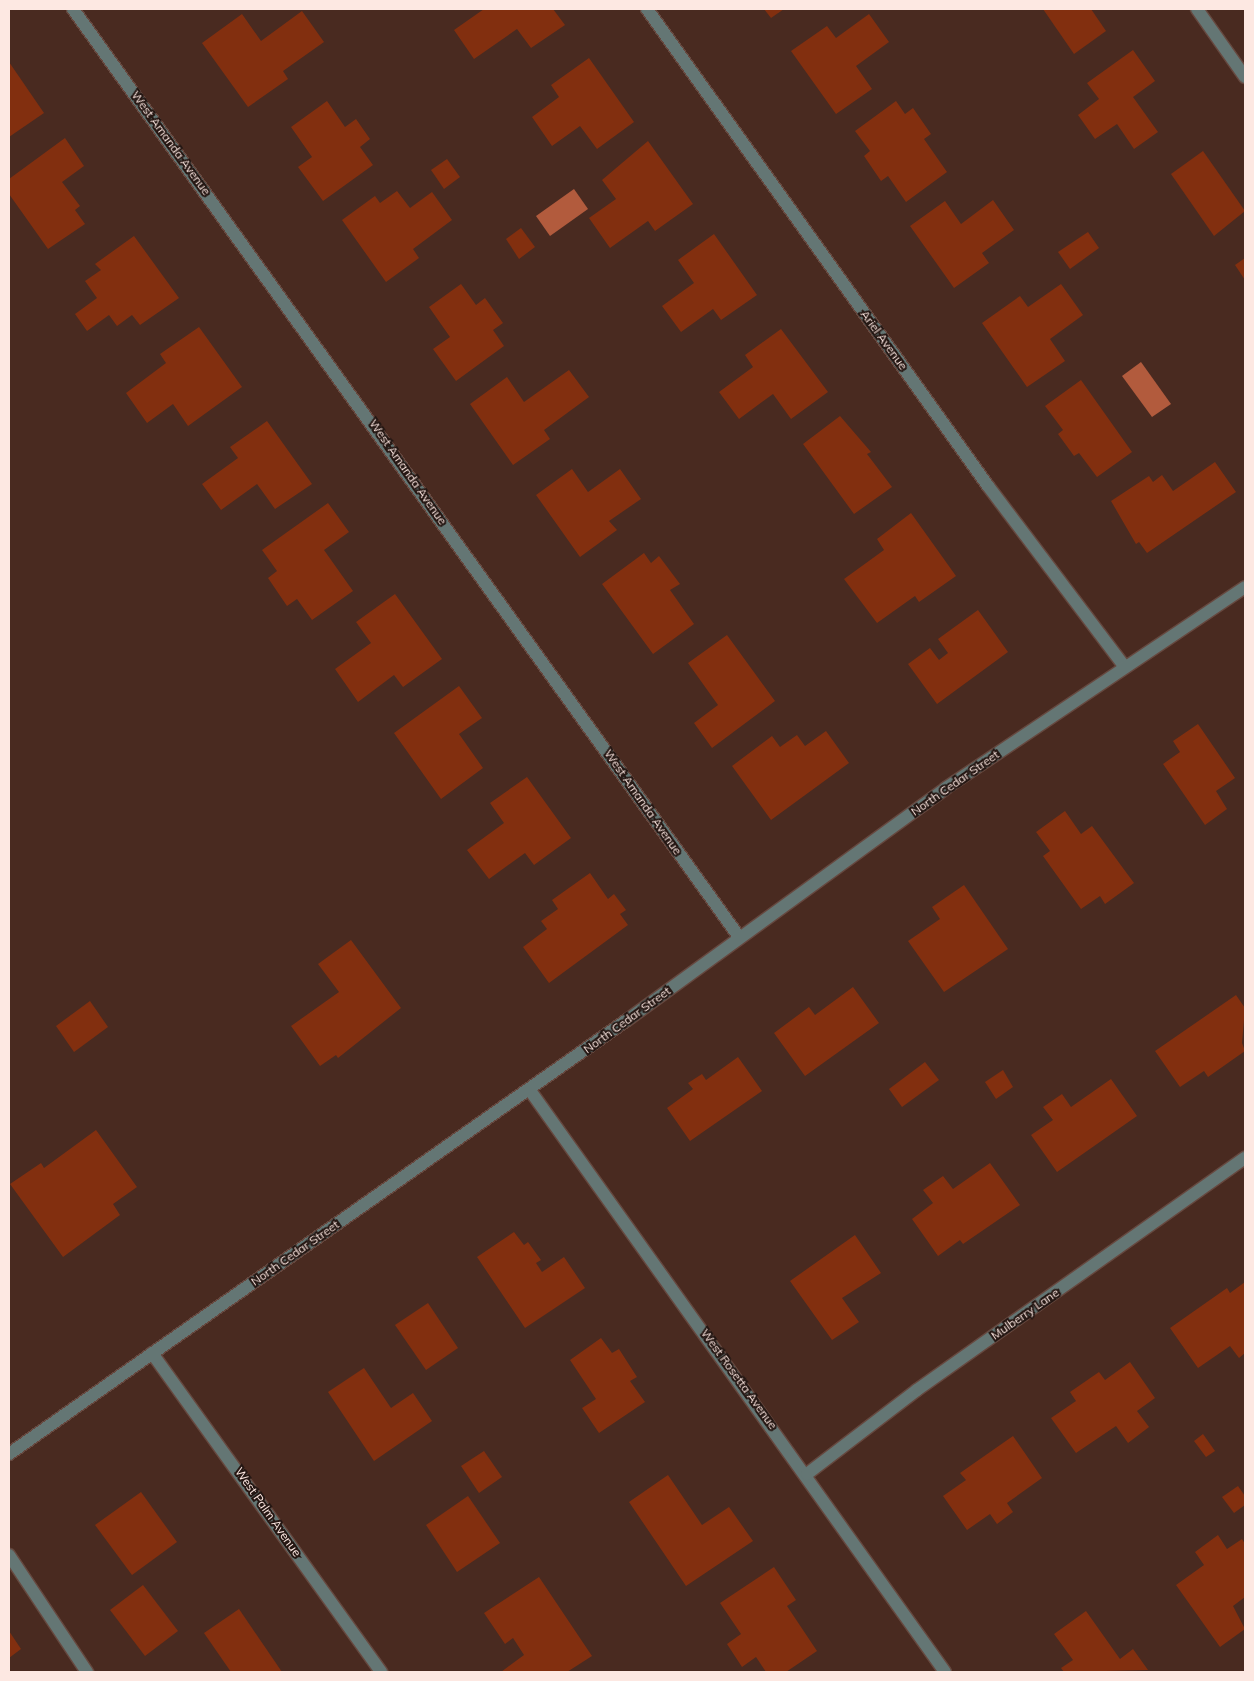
<!DOCTYPE html>
<html>
<head>
<meta charset="utf-8">
<style>
  body { margin:0 }
  #map { position:relative; width:1254px; height:1681px; overflow:hidden; background:#492a20; font-family:Mulish,sans-serif }
  div>[style] { position:absolute }
  .water>* { inset:0; background:#b25b3d }
  .building>* { inset:0; background:#822f0f }
  .roads { filter:drop-shadow(1px 0 #66483f) drop-shadow(-1px 0 #66483f) drop-shadow(0 1px #66483f) drop-shadow(0 -1px #66483f) }
  .service>* { height:12px; margin:-6px; padding:0 6px; transform-origin:6px; border-radius:6px; background:#647674 }
  .minor>* { height:12px; margin:-6px; padding:0 6px; transform-origin:6px; border-radius:6px; background:#647674 }
  .tertiary>* { height:12px; margin:-6px; padding:0 6px; transform-origin:6px; border-radius:6px; background:#647674 }
  span { translate:-50% -50%; white-space:nowrap; text-align:center; line-height:1.15; -webkit-text-stroke:4px #251713; paint-order:stroke }
  .street-label { font-size:12px; color:#fde8e2 }
  .frame { position:absolute; inset:0; border:10px solid #fde8e2; pointer-events:none }
</style>
</head>
<body>
<div id="map">
  <div class="water">
    <div style="clip-path:polygon(574px 189px,588px 209px,550px 236px,536px 216px)"></div>
    <div style="clip-path:polygon(1141px 362px,1171px 404px,1152px 417px,1122px 376px)"></div>
  </div>
  <div class="building">
    <div style="clip-path:polygon(484px 9px,553px 9px,565px 25px,531px 48px,517px 29px,474px 59px,454px 30px)"></div>
    <div style="clip-path:polygon(764px 9px,784px 9px,771px 18px)"></div>
    <div style="clip-path:polygon(1043px 9px,1091px 9px,1106px 31px,1074px 54px)"></div>
    <div style="clip-path:polygon(302px 11px,324px 42px,283px 71px,288px 79px,248px 107px,202px 43px,242px 14px,261px 41px)"></div>
    <div style="clip-path:polygon(869px 14px,889px 42px,856px 66px,872px 89px,836px 114px,791px 51px,827px 26px,836px 38px)"></div>
    <div style="clip-path:polygon(1133px 50px,1155px 81px,1133px 97px,1158px 132px,1134px 149px,1117px 124px,1095px 139px,1078px 115px,1099px 99px,1087px 83px)"></div>
    <div style="clip-path:polygon(589px 58px,634px 122px,597px 149px,580px 126px,552px 146px,532px 117px,559px 97px,551px 85px)"></div>
    <div style="clip-path:polygon(9px 62px,44px 113px,9px 137px)"></div>
    <div style="clip-path:polygon(327px 101px,345px 127px,356px 119px,370px 139px,360px 147px,373px 165px,323px 201px,298px 167px,312px 157px,291px 127px)"></div>
    <div style="clip-path:polygon(896px 101px,905px 114px,913px 108px,931px 134px,924px 139px,947px 172px,906px 202px,888px 176px,881px 181px,864px 156px,870px 151px,855px 131px)"></div>
    <div style="clip-path:polygon(65px 138px,84px 166px,62px 182px,80px 206px,75px 210px,85px 224px,48px 249px,9px 194px,9px 179px)"></div>
    <div style="clip-path:polygon(648px 141px,693px 204px,655px 231px,648px 221px,610px 248px,589px 218px,616px 199px,602px 180px)"></div>
    <div style="clip-path:polygon(1203px 151px,1245px 211px,1214px 236px,1171px 174px)"></div>
    <div style="clip-path:polygon(447px 159px,460px 177px,444px 189px,431px 170px)"></div>
    <div style="clip-path:polygon(397px 191px,410px 208px,432px 192px,452px 220px,413px 249px,419px 258px,386px 282px,342px 220px,375px 196px,380px 203px)"></div>
    <div style="clip-path:polygon(993px 200px,1014px 230px,982px 253px,989px 263px,954px 288px,910px 226px,945px 201px,961px 224px)"></div>
    <div style="clip-path:polygon(521px 228px,535px 247px,519px 259px,506px 239px)"></div>
    <div style="clip-path:polygon(1088px 232px,1099px 248px,1070px 269px,1058px 252px)"></div>
    <div style="clip-path:polygon(714px 234px,757px 295px,721px 320px,713px 309px,681px 332px,662px 306px,694px 283px,678px 260px)"></div>
    <div style="clip-path:polygon(134px 236px,179px 298px,140px 325px,132px 315px,117px 326px,109px 315px,87px 331px,75px 314px,97px 298px,85px 281px,101px 270px,95px 264px)"></div>
    <div style="clip-path:polygon(1245px 258px,1245px 280px,1235px 265px)"></div>
    <div style="clip-path:polygon(461px 284px,476px 305px,485px 298px,503px 323px,493px 330px,504px 346px,456px 381px,433px 349px,450px 337px,429px 307px)"></div>
    <div style="clip-path:polygon(1061px 284px,1083px 315px,1050px 339px,1065px 361px,1027px 387px,982px 323px,1020px 296px,1028px 307px)"></div>
    <div style="clip-path:polygon(199px 327px,242px 387px,188px 426px,173px 404px,147px 423px,126px 393px,166px 363px,160px 354px)"></div>
    <div style="clip-path:polygon(781px 329px,828px 392px,791px 419px,773px 394px,739px 419px,719px 392px,753px 367px,745px 355px)"></div>
    <div style="clip-path:polygon(569px 370px,589px 397px,544px 430px,550px 439px,513px 465px,470px 404px,507px 377px,524px 402px)"></div>
    <div style="clip-path:polygon(1081px 380px,1132px 452px,1097px 477px,1079px 453px,1074px 456px,1058px 434px,1063px 430px,1045px 406px)"></div>
    <div style="clip-path:polygon(840px 416px,871px 452px,867px 454px,892px 487px,854px 514px,803px 444px)"></div>
    <div style="clip-path:polygon(267px 421px,312px 484px,275px 509px,257px 484px,221px 510px,202px 484px,238px 458px,230px 447px)"></div>
    <div style="clip-path:polygon(1215px 462px,1236px 492px,1147px 553px,1139px 542px,1136px 544px,1111px 501px,1149px 476px,1153px 482px,1162px 475px,1173px 491px)"></div>
    <div style="clip-path:polygon(572px 469px,588px 492px,620px 469px,641px 499px,609px 521px,617px 530px,580px 557px,536px 495px)"></div>
    <div style="clip-path:polygon(328px 503px,349px 532px,324px 550px,353px 591px,312px 620px,297px 599px,287px 606px,268px 578px,277px 571px,262px 550px)"></div>
    <div style="clip-path:polygon(911px 513px,956px 576px,919px 602px,915px 596px,877px 623px,844px 579px,884px 550px,877px 539px)"></div>
    <div style="clip-path:polygon(644px 553px,651px 563px,659px 556px,680px 584px,670px 590px,694px 624px,653px 654px,602px 584px)"></div>
    <div style="clip-path:polygon(395px 594px,442px 659px,403px 687px,394px 675px,358px 702px,335px 669px,371px 643px,356px 622px)"></div>
    <div style="clip-path:polygon(978px 610px,1008px 652px,937px 704px,908px 664px,930px 648px,939px 660px,948px 653px,938px 639px)"></div>
    <div style="clip-path:polygon(727px 635px,775px 701px,712px 748px,694px 723px,718px 705px,688px 663px)"></div>
    <div style="clip-path:polygon(459px 686px,482px 718px,459px 734px,483px 768px,441px 799px,394px 733px)"></div>
    <div style="clip-path:polygon(1198px 724px,1235px 778px,1216px 791px,1227px 809px,1205px 825px,1163px 764px,1180px 752px,1173px 741px)"></div>
    <div style="clip-path:polygon(826px 731px,849px 763px,771px 820px,732px 766px,772px 736px,780px 747px,797px 735px,805px 746px)"></div>
    <div style="clip-path:polygon(527px 777px,571px 838px,534px 865px,525px 853px,489px 879px,467px 850px,504px 823px,490px 803px)"></div>
    <div style="clip-path:polygon(1065px 811px,1081px 834px,1092px 826px,1134px 883px,1105px 904px,1100px 896px,1081px 909px,1043px 856px,1050px 851px,1036px 832px)"></div>
    <div style="clip-path:polygon(590px 873px,608px 899px,614px 894px,626px 910px,620px 914px,628px 925px,549px 983px,523px 947px,547px 929px,541px 921px,558px 909px,552px 900px)"></div>
    <div style="clip-path:polygon(964px 885px,1008px 949px,944px 992px,908px 941px,940px 919px,932px 907px)"></div>
    <div style="clip-path:polygon(351px 940px,401px 1008px,338px 1058px,336px 1055px,320px 1066px,291px 1026px,339px 992px,318px 964px)"></div>
    <div style="clip-path:polygon(853px 987px,879px 1023px,805px 1076px,774px 1033px,809px 1007px,815px 1015px)"></div>
    <div style="clip-path:polygon(1236px 995px,1245px 1008px,1242px 1043px,1245px 1051px,1208px 1077px,1204px 1071px,1180px 1087px,1155px 1051px)"></div>
    <div style="clip-path:polygon(90px 1001px,108px 1027px,74px 1052px,56px 1026px)"></div>
    <div style="clip-path:polygon(738px 1057px,762px 1091px,690px 1141px,667px 1108px,693px 1089px,688px 1083px,702px 1074px,706px 1080px)"></div>
    <div style="clip-path:polygon(925px 1062px,939px 1080px,902px 1107px,889px 1089px)"></div>
    <div style="clip-path:polygon(1003px 1070px,1013px 1087px,996px 1099px,985px 1082px)"></div>
    <div style="clip-path:polygon(1111px 1079px,1137px 1116px,1057px 1172px,1031px 1135px,1053px 1120px,1043px 1107px,1062px 1094px,1071px 1107px)"></div>
    <div style="clip-path:polygon(96px 1130px,137px 1187px,113px 1204px,120px 1215px,63px 1257px,10px 1184px,41px 1163px,44px 1168px)"></div>
    <div style="clip-path:polygon(990px 1163px,1020px 1205px,963px 1244px,960px 1240px,938px 1256px,912px 1219px,933px 1203px,923px 1190px,943px 1176px,953px 1189px)"></div>
    <div style="clip-path:polygon(514px 1232px,524px 1245px,528px 1242px,541px 1260px,536px 1263px,542px 1272px,564px 1257px,585px 1288px,525px 1328px,477px 1257px)"></div>
    <div style="clip-path:polygon(855px 1235px,881px 1273px,842px 1298px,859px 1322px,832px 1340px,790px 1281px)"></div>
    <div style="clip-path:polygon(1245px 1282px,1245px 1353px,1239px 1358px,1230px 1346px,1198px 1368px,1170px 1328px,1227px 1288px,1230px 1293px)"></div>
    <div style="clip-path:polygon(428px 1303px,458px 1348px,426px 1370px,395px 1325px)"></div>
    <div style="clip-path:polygon(601px 1338px,612px 1353px,619px 1349px,637px 1377px,630px 1381px,645px 1402px,599px 1433px,582px 1408px,596px 1399px,570px 1360px)"></div>
    <div style="clip-path:polygon(1130px 1362px,1155px 1398px,1137px 1411px,1149px 1427px,1128px 1443px,1116px 1426px,1076px 1453px,1051px 1418px,1076px 1401px,1070px 1392px,1099px 1372px,1105px 1380px)"></div>
    <div style="clip-path:polygon(364px 1368px,391px 1408px,413px 1393px,432px 1421px,374px 1461px,328px 1392px)"></div>
    <div style="clip-path:polygon(1203px 1434px,1215px 1451px,1206px 1457px,1194px 1441px)"></div>
    <div style="clip-path:polygon(1013px 1436px,1042px 1478px,1007px 1503px,1013px 1512px,997px 1524px,990px 1514px,967px 1530px,943px 1496px,966px 1480px,960px 1473px)"></div>
    <div style="clip-path:polygon(484px 1451px,502px 1477px,479px 1493px,461px 1466px)"></div>
    <div style="clip-path:polygon(668px 1475px,702px 1525px,729px 1507px,753px 1541px,686px 1586px,629px 1502px)"></div>
    <div style="clip-path:polygon(1238px 1486px,1245px 1496px,1245px 1505px,1234px 1513px,1222px 1497px)"></div>
    <div style="clip-path:polygon(141px 1492px,177px 1542px,132px 1575px,95px 1525px)"></div>
    <div style="clip-path:polygon(468px 1496px,500px 1543px,457px 1572px,426px 1525px)"></div>
    <div style="clip-path:polygon(1218px 1535px,1227px 1549px,1242px 1539px,1245px 1544px,1245px 1597px,1233px 1606px,1245px 1629px,1220px 1647px,1176px 1585px,1204px 1565px,1195px 1552px)"></div>
    <div style="clip-path:polygon(774px 1567px,796px 1600px,787px 1606px,817px 1651px,786px 1672px,766px 1672px,756px 1657px,742px 1667px,727px 1644px,741px 1634px,720px 1603px)"></div>
    <div style="clip-path:polygon(539px 1577px,592px 1656px,567px 1672px,501px 1672px,524px 1655px,513px 1638px,505px 1644px,484px 1613px)"></div>
    <div style="clip-path:polygon(143px 1585px,178px 1631px,145px 1656px,110px 1610px)"></div>
    <div style="clip-path:polygon(239px 1609px,282px 1672px,231px 1672px,204px 1633px)"></div>
    <div style="clip-path:polygon(1086px 1611px,1120px 1659px,1133px 1649px,1148px 1670px,1064px 1672px,1061px 1668px,1073px 1660px,1054px 1634px)"></div>
    <div style="clip-path:polygon(9px 1631px,21px 1649px,9px 1658px)"></div>
  </div>
  <div class="roads">
    <div class="service">
      <div style="left:9px;top:1555px;width:141px;rotate:56.3deg"></div>
    </div>
    <div class="minor">
      <div style="left:73px;top:9px;width:1142px;rotate:54.33deg"></div>
      <div style="left:647px;top:9px;width:586px;rotate:54.44deg"></div>
      <div style="left:988px;top:486px;width:227px;rotate:52.9deg"></div>
      <div style="left:1197px;top:9px;width:83px;rotate:54.8deg"></div>
      <div style="left:529px;top:1089px;width:716px;rotate:54.49deg"></div>
      <div style="left:152px;top:1353px;width:393px;rotate:54.3deg"></div>
      <div style="left:807px;top:1474px;width:138px;rotate:-37.4deg"></div>
      <div style="left:917px;top:1390px;width:402px;rotate:-35.3deg"></div>
    </div>
    <div class="tertiary">
      <div style="left:9px;top:1454px;width:755px;rotate:-35.08deg"></div>
      <div style="left:627px;top:1020px;width:394px;rotate:-36deg"></div>
      <div style="left:946px;top:788px;width:360px;rotate:-33.9deg"></div>
    </div>
  </div>
  <div class="street-label">
    <span style="left:171px;top:143px;rotate:54deg">West Amanda Avenue</span>
    <span style="left:884px;top:340px;rotate:54deg">Ariel Avenue</span>
    <span style="left:408px;top:472px;rotate:55deg">West Amanda Avenue</span>
    <span style="left:955px;top:783px;rotate:-35deg">North Cedar Street</span>
    <span style="left:643px;top:802px;rotate:55deg">West Amanda Avenue</span>
    <span style="left:627px;top:1020px;rotate:-36deg">North Cedar Street</span>
    <span style="left:295px;top:1253px;rotate:-35deg">North Cedar Street</span>
    <span style="left:1025px;top:1314px;rotate:-35deg">Mulberry Lane</span>
    <span style="left:739px;top:1379px;rotate:54deg">West Rosetta Avenue</span>
    <span style="left:268px;top:1512px;rotate:55deg">West Palm Avenue</span>
  </div>
  <div class="frame"></div>
</div>
</body>
</html>
